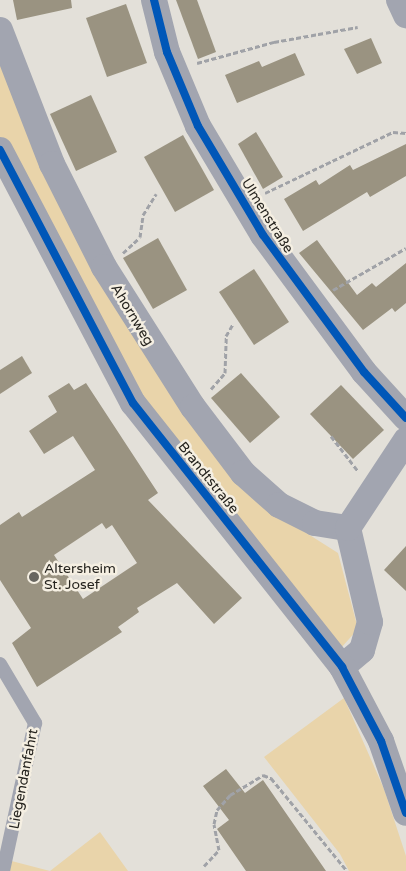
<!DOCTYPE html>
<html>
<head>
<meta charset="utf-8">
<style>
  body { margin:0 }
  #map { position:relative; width:406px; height:871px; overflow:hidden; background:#e3e0d9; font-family:"Varela Round",sans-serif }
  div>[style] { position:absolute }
  .green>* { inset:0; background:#e9d4aa }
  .building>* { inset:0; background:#9a9381 }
  .path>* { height:3px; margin-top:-1.5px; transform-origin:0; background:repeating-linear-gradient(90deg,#a0a2a7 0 5px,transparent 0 7.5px) }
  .lane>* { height:14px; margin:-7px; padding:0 7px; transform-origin:7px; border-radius:7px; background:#a2a5b0 }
  .street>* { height:26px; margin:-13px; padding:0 13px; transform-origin:13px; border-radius:13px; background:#a2a5b0 }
  .cycleway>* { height:8px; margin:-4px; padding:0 4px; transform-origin:4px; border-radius:4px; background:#0057b8 }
  .dots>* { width:14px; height:14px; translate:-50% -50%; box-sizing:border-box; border:2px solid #f5efe2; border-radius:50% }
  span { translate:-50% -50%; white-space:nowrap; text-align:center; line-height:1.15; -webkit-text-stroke:5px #f5efe2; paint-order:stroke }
  .street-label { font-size:14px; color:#26241f }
  .poi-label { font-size:14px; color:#26241f }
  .left { translate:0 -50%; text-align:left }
</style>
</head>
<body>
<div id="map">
  <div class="green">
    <div style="clip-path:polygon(0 52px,49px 173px,267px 508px,338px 553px,358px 629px,340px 649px,136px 394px,0 138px)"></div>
    <div style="clip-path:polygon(344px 698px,384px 789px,406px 856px,406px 871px,349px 871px,340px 854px,264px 757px)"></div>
    <div style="clip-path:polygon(100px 832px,128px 871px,0 871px,0 858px,50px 871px)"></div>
  </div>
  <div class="building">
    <div style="clip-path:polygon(13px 0,71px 0,72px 8px,17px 20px)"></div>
    <div style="clip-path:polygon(176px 0,197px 0,216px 52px,198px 59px)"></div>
    <div style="clip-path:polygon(126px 4px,147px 63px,107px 77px,86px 18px)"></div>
    <div style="clip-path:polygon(371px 38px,382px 63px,357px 74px,344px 49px)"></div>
    <div style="clip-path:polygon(295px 53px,305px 75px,237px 103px,225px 75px,259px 61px,262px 67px)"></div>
    <div style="clip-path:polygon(91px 95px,117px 152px,76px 171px,50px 114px)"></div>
    <div style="clip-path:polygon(256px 132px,283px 177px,263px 189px,238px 144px)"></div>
    <div style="clip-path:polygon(183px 135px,214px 190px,175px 212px,144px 157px)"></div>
    <div style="clip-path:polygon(406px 144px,406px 176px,370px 197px,367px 192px,303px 231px,284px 199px,316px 180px,319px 185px,350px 165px,353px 170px)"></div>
    <div style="clip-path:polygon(158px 238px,187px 290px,153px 309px,123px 258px)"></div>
    <div style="clip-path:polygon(317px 240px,357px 295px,372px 283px,376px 287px,406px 263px,406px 303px,395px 312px,392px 308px,363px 330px,299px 253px)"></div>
    <div style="clip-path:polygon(254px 269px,289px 322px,254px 345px,219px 292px)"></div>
    <div style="clip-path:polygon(22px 356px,32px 373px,0 394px,0 370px)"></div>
    <div style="clip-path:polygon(241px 373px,280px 417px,250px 443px,211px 398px)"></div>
    <div style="clip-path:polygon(evenodd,69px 383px,74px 390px,86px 383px,158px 493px,148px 500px,242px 598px,214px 624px,177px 583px,137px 608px,139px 612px,118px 627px,122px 632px,37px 687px,12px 643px,31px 628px,0 580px,0 525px,19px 512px,22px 517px,95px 470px,73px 436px,44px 454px,29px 431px,57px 412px,48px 396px,69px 383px,102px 523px,106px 529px,112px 525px,137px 563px,83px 599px,54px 555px,102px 523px)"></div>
    <div style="clip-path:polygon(341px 385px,384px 430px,353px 459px,310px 414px)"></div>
    <div style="clip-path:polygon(406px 546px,406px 591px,384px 570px)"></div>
    <div style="clip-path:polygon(226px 769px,245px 793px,263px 780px,326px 871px,246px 871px,217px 829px,229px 820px,203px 786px)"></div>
  </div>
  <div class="path">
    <div style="left:197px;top:63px;width:80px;rotate:-15.3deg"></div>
    <div style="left:274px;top:42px;width:85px;rotate:-10.1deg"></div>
    <div style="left:265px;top:193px;width:142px;rotate:-25.5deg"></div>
    <div style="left:393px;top:132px;width:13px;rotate:4deg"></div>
    <div style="left:123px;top:253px;width:23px;rotate:-43deg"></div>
    <div style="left:140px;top:237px;width:22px;rotate:-82deg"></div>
    <div style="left:143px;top:215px;width:25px;rotate:-58deg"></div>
    <div style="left:333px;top:290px;width:84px;rotate:-29.9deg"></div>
    <div style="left:211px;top:389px;width:21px;rotate:-49deg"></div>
    <div style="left:225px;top:373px;width:37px;rotate:-88deg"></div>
    <div style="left:226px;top:336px;width:14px;rotate:-60deg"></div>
    <div style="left:331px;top:436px;width:44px;rotate:52.4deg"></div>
    <div style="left:204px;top:866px;width:22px;rotate:-47deg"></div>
    <div style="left:219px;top:850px;width:26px;rotate:-101deg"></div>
    <div style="left:214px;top:824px;width:14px;rotate:-78deg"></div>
    <div style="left:217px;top:810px;width:20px;rotate:-49deg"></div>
    <div style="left:230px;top:795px;width:39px;rotate:-31deg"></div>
    <div style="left:263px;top:775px;width:9px;rotate:21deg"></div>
    <div style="left:271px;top:778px;width:120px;rotate:50.7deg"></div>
  </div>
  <div class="lane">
    <div style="left:0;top:664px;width:69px;rotate:59.3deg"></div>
    <div style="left:35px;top:723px;width:151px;rotate:102.2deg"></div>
  </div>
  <div class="street">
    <div style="left:154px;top:0;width:54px;rotate:76deg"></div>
    <div style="left:167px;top:52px;width:80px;rotate:67.3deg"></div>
    <div style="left:198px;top:126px;width:127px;rotate:59.2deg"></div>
    <div style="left:263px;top:235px;width:170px;rotate:53.6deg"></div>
    <div style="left:364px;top:372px;width:62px;rotate:47.6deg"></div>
    <div style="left:399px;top:0;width:17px;rotate:65deg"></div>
    <div style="left:0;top:30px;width:144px;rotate:68.8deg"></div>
    <div style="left:52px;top:164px;width:115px;rotate:63.2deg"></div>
    <div style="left:104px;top:267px;width:166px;rotate:57.6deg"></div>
    <div style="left:193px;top:407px;width:83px;rotate:52.9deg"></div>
    <div style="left:243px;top:473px;width:48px;rotate:41.6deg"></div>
    <div style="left:279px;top:505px;width:40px;rotate:26.6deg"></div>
    <div style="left:315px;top:523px;width:33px;rotate:9deg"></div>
    <div style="left:0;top:150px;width:286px;rotate:62.3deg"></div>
    <div style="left:133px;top:403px;width:337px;rotate:51.6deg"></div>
    <div style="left:342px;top:667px;width:84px;rotate:62.2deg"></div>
    <div style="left:381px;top:741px;width:76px;rotate:70.9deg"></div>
    <div style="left:342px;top:667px;width:26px;rotate:-40deg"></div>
    <div style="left:362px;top:650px;width:29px;rotate:-74deg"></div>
    <div style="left:370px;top:622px;width:97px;rotate:-103.2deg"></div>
    <div style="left:348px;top:528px;width:105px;rotate:-56.6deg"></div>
  </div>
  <div class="cycleway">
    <div style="left:154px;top:0;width:54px;rotate:76deg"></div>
    <div style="left:167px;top:52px;width:80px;rotate:67.3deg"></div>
    <div style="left:198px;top:126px;width:127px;rotate:59.2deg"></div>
    <div style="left:263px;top:235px;width:170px;rotate:53.6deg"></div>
    <div style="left:364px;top:372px;width:62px;rotate:47.6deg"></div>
    <div style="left:0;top:150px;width:286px;rotate:62.3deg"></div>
    <div style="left:133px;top:403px;width:337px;rotate:51.6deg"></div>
    <div style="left:342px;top:667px;width:84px;rotate:62.2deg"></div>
    <div style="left:381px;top:741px;width:76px;rotate:70.9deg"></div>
  </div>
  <div class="dots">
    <div style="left:34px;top:577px;background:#686660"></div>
  </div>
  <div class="street-label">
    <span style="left:267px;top:216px;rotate:58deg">Ulmenstraße</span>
    <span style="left:132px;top:315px;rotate:59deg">Ahornweg</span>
    <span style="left:208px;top:478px;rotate:51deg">Brandtstraße</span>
    <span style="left:24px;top:779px;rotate:-79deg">Liegendanfahrt</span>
  </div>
  <div class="poi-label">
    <span class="left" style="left:44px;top:577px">Altersheim<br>St. Josef</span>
  </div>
</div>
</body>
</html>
